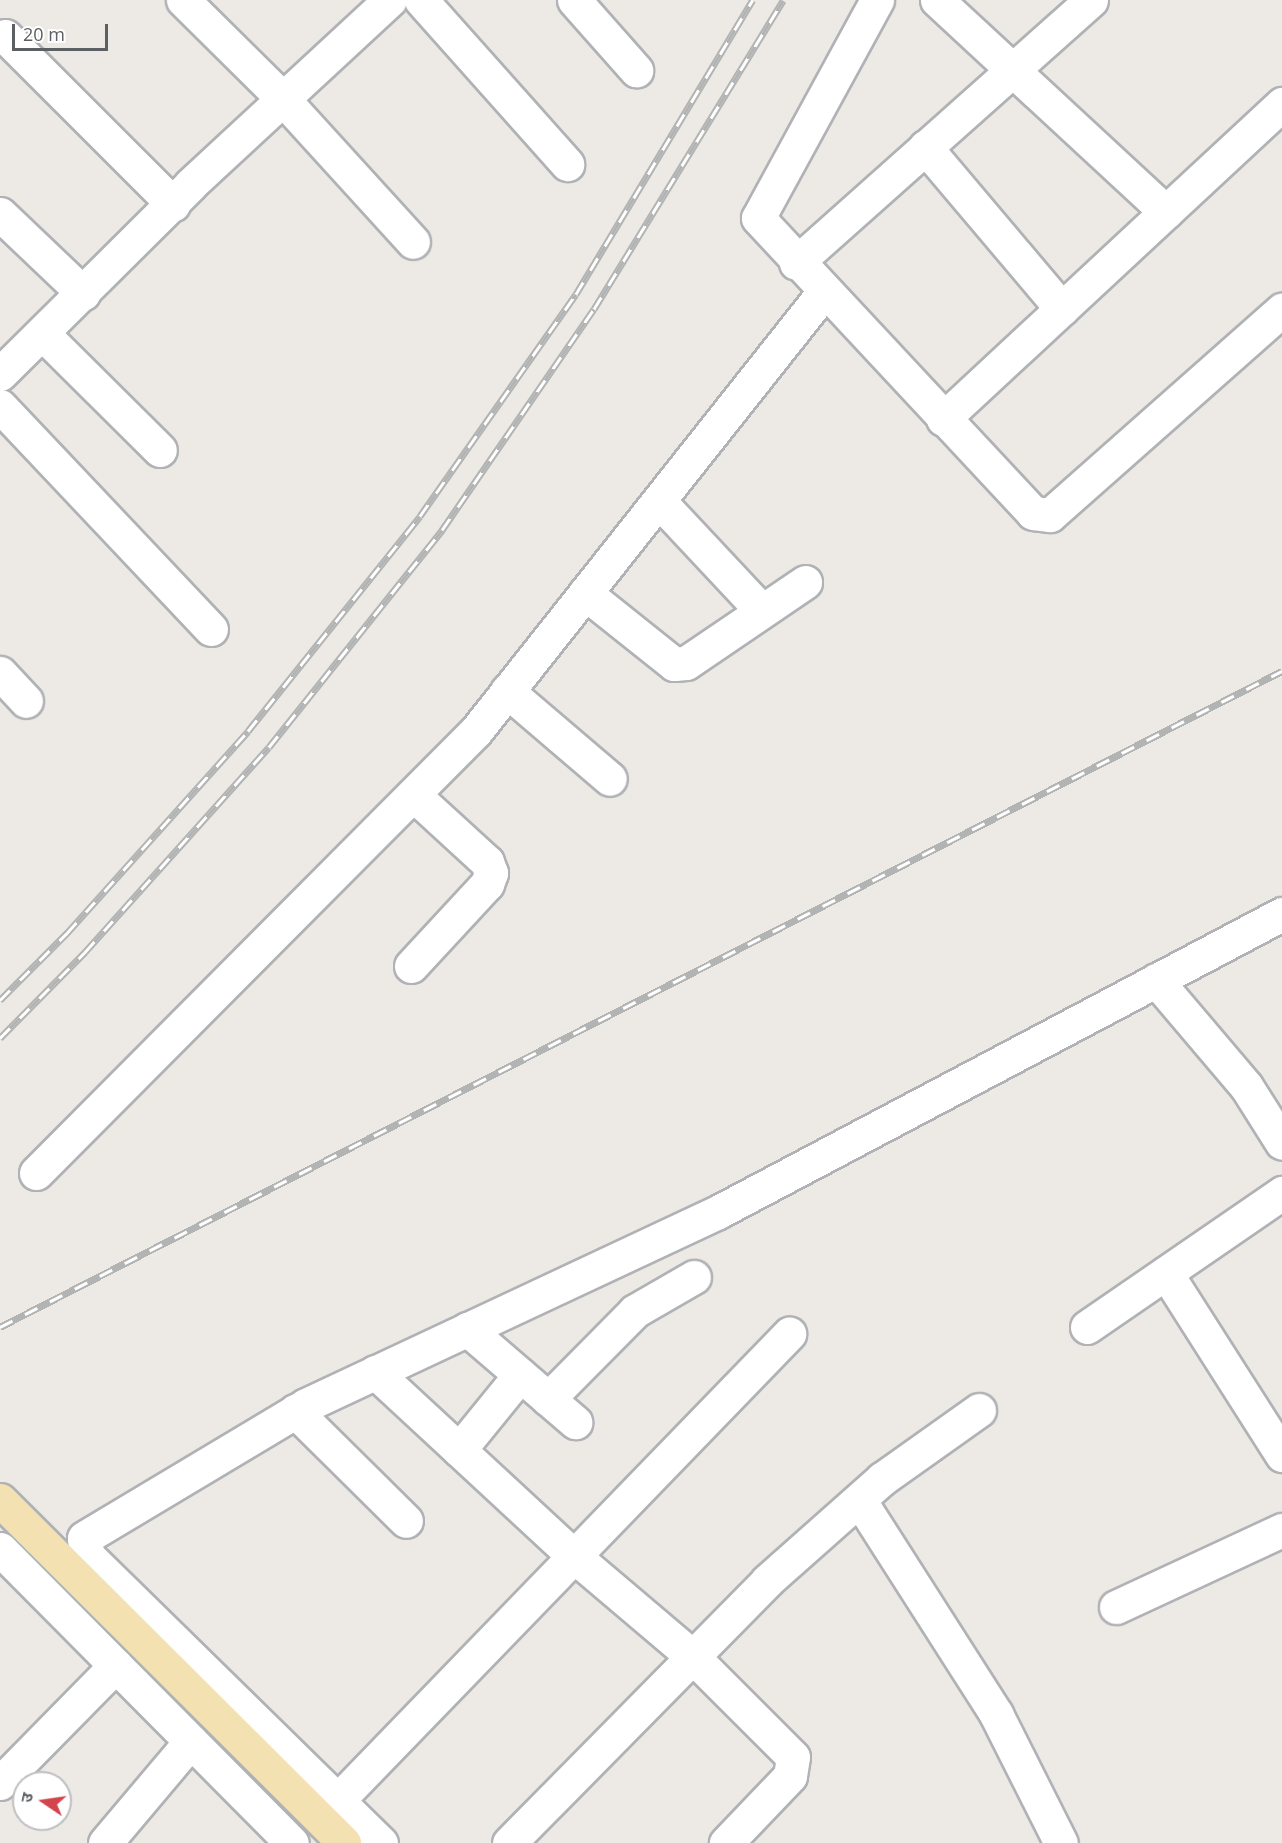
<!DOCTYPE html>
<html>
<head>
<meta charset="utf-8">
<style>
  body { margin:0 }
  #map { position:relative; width:1282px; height:1843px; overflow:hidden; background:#edeae5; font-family:"Open Sans","Noto Sans Devanagari",sans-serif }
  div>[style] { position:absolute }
  .roads { filter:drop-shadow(2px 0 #b0b2b5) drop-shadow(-2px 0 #b0b2b5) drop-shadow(0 2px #b0b2b5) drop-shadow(0 -2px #b0b2b5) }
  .minor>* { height:33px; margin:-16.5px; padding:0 16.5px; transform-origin:16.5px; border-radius:16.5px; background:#fff }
  .major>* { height:33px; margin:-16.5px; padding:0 16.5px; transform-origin:16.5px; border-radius:16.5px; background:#f4e1b2 }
  .rail>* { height:7px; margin-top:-3.5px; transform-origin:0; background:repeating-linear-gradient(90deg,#fff 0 14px,#b2b3b3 0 28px); box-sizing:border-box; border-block:2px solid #b2b3b3 }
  span { translate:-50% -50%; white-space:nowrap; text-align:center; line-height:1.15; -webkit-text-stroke:5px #fff; paint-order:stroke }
  .north { position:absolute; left:12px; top:1771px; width:60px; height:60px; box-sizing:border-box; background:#fff; border:2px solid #bebfc1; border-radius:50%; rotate:283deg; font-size:16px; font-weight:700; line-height:24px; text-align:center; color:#5c6063 }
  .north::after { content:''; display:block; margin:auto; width:21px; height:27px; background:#d2454d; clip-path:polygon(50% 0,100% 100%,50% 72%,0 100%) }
  .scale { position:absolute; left:12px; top:24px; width:96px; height:27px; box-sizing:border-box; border:3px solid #5c6063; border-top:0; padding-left:8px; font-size:18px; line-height:21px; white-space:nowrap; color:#5c6063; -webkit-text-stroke:4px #fff; paint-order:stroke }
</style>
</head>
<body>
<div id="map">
  <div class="roads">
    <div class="minor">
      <div style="left:183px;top:0;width:141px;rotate:44.7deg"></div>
      <div style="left:283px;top:99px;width:193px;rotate:47.7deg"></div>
      <div style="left:421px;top:0;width:220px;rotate:48.3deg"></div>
      <div style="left:574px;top:0;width:94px;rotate:48.5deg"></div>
      <div style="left:877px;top:0;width:248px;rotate:118.6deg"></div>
      <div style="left:758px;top:218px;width:403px;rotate:47deg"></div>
      <div style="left:1033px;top:513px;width:17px;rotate:7deg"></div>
      <div style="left:1050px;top:515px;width:310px;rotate:-41.5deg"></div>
      <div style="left:937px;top:0;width:312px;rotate:42.8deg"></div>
      <div style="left:5px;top:36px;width:238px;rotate:45deg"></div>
      <div style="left:925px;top:147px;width:212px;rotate:49.8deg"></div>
      <div style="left:0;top:214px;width:115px;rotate:43.6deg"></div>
      <div style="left:796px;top:263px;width:395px;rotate:-41.7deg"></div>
      <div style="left:42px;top:333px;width:166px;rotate:44.8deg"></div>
      <div style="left:0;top:374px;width:269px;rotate:-44.8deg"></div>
      <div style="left:191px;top:184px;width:271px;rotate:-42.8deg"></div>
      <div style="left:0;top:406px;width:307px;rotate:46.6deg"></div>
      <div style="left:943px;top:419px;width:463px;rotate:-42.9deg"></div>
      <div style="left:659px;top:501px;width:148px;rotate:46.9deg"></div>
      <div style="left:585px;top:593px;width:114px;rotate:38.6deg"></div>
      <div style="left:674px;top:664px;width:12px;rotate:-5deg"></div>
      <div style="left:686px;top:663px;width:144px;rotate:-34.2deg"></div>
      <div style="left:0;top:673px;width:38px;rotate:47deg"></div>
      <div style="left:507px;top:691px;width:135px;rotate:40.5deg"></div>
      <div style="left:411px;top:966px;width:112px;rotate:-47.2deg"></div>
      <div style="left:487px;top:884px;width:12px;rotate:-70deg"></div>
      <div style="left:491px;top:873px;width:12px;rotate:-110deg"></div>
      <div style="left:487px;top:862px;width:99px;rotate:-137.5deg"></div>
      <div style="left:1156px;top:980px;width:139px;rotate:49.7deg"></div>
      <div style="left:1246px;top:1086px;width:67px;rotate:57.7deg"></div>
      <div style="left:36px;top:1173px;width:624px;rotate:-45.13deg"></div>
      <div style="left:476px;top:731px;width:559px;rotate:-51.61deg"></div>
      <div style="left:1166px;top:1273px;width:216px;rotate:57.5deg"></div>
      <div style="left:1087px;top:1327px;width:237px;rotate:-34.5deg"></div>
      <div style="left:467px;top:1329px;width:143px;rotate:40.7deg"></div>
      <div style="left:375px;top:1372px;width:271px;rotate:42.8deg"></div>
      <div style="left:574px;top:1556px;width:156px;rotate:40.3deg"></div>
      <div style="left:693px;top:1657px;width:141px;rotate:45deg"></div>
      <div style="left:793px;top:1757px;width:19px;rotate:99deg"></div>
      <div style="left:790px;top:1776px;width:93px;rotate:133.7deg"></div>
      <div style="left:548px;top:1399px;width:124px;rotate:-45.3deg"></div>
      <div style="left:635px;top:1311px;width:68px;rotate:-30deg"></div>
      <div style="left:295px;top:1411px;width:156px;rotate:44.7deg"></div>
      <div style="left:459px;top:1450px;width:97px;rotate:-50.9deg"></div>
      <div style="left:860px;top:1501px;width:253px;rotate:57.4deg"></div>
      <div style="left:996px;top:1714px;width:144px;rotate:63.3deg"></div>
      <div style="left:0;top:1549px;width:414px;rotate:45.2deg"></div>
      <div style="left:1116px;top:1607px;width:183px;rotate:-24.9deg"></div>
      <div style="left:0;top:1783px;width:165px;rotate:-45.5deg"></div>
      <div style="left:338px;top:1800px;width:649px;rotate:-45.94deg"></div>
      <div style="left:105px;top:1843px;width:133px;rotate:-49.9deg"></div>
      <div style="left:381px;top:1843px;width:410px;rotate:-135.6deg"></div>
      <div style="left:88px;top:1556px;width:18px;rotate:-103deg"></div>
      <div style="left:84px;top:1538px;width:259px;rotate:-30.9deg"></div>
      <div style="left:306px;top:1405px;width:455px;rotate:-25.1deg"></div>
      <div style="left:718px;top:1212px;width:638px;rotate:-27.85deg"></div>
      <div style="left:509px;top:1843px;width:368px;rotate:-45.4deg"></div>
      <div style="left:767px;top:1581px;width:154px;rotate:-41.6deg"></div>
      <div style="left:882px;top:1479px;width:119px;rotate:-35.4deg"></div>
    </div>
    <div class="major">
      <div style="left:0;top:1500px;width:486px;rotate:44.9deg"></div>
    </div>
  </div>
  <div class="rail">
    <div style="left:0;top:1000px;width:95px;rotate:-45deg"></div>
    <div style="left:67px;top:933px;width:271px;rotate:-48.1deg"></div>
    <div style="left:248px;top:731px;width:275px;rotate:-51.3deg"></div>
    <div style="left:420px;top:516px;width:271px;rotate:-54.9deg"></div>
    <div style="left:576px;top:294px;width:343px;rotate:-59deg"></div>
    <div style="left:0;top:1038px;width:121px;rotate:-45.3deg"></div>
    <div style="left:85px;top:952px;width:275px;rotate:-48.1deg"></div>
    <div style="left:269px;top:747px;width:278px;rotate:-51.4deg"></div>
    <div style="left:442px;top:530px;width:268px;rotate:-55.5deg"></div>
    <div style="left:594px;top:309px;width:362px;rotate:-58.5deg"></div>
    <div style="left:0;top:1327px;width:1440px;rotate:-27.1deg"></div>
  </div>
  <div class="north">उ</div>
  <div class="scale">20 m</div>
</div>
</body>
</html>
